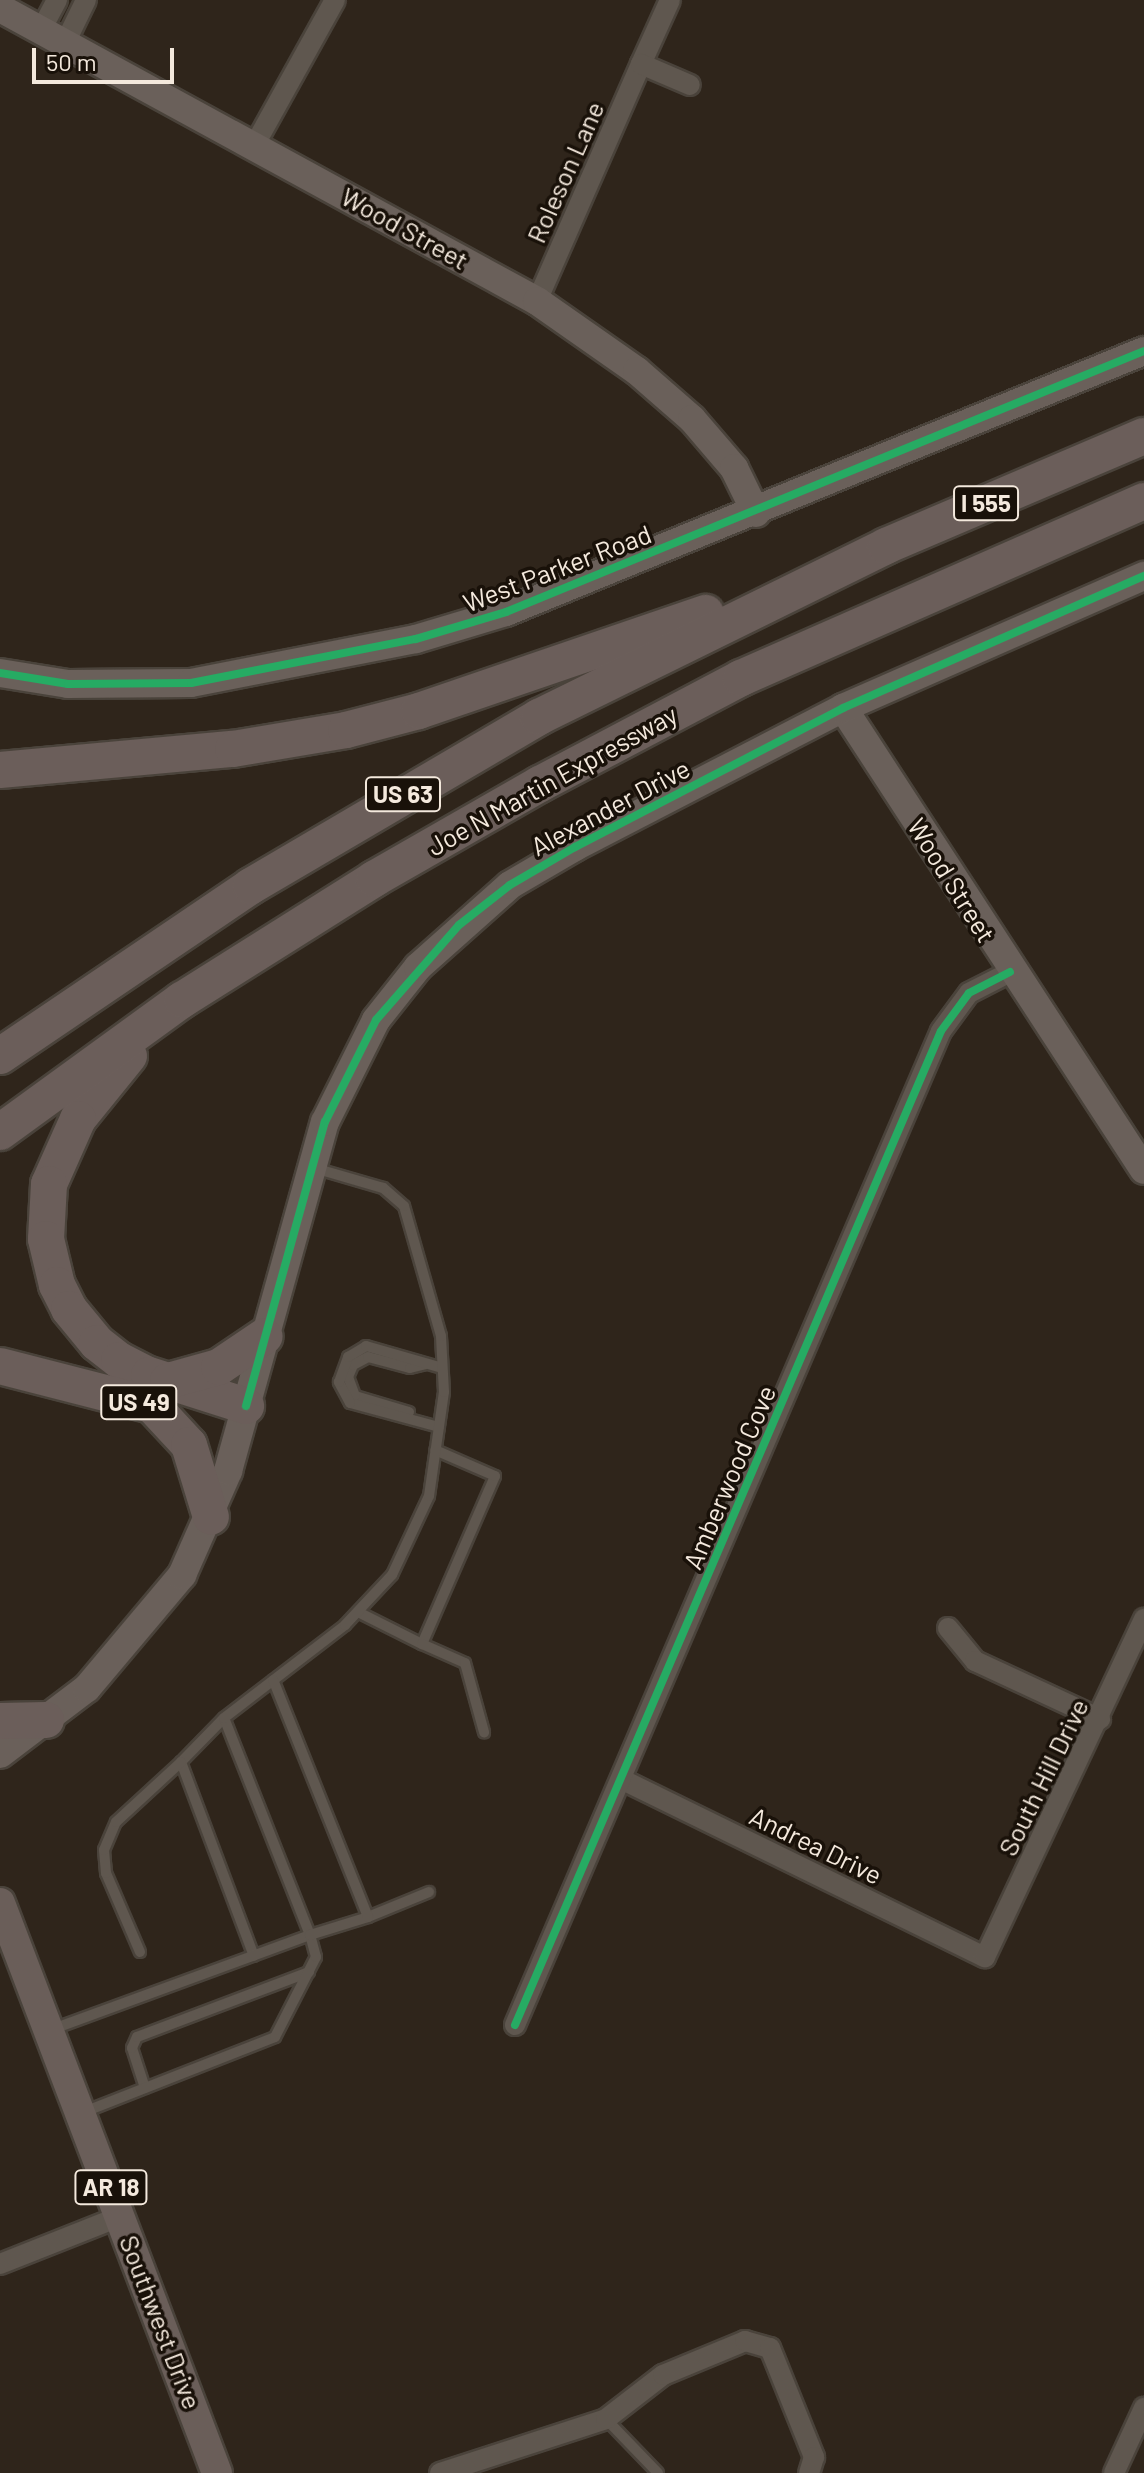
<!DOCTYPE html>
<html>
<head>
<meta charset="utf-8">
<style>
  body { margin:0 }
  #map { position:relative; width:1144px; height:2473px; overflow:hidden; background:#2f251b; font-family:Barlow,sans-serif }
  div>[style] { position:absolute }
  .roads { filter:drop-shadow(2px 0 #4a433b) drop-shadow(-2px 0 #4a433b) drop-shadow(0 2px #4a433b) drop-shadow(0 -2px #4a433b) }
  .lane>* { height:10px; margin:-5px; padding:0 5px; transform-origin:5px; border-radius:5px; background:#5f574f }
  .street>* { height:20px; margin:-10px; padding:0 10px; transform-origin:10px; border-radius:10px; background:#5f574f }
  .secondary>* { height:28px; margin:-14px; padding:0 14px; transform-origin:14px; border-radius:14px; background:#6a605a }
  .primary>* { height:30px; margin:-15px; padding:0 15px; transform-origin:15px; border-radius:15px; background:#6a5e59 }
  .highway>* { height:36px; margin:-18px; padding:0 18px; transform-origin:18px; border-radius:18px; background:#6b5e5a }
  .cycleway>* { height:8px; margin:-4px; padding:0 4px; transform-origin:4px; border-radius:4px; background:#26ab63 }
  span { translate:-50% -50%; white-space:nowrap; text-align:center; line-height:1.15; -webkit-text-stroke:7px #191109; paint-order:stroke }
  .shield-label span { padding:2px 6px; background:#191109; border:2px solid; border-radius:6px; -webkit-text-stroke-width:0 }
  .shield-label { font-size:24px; color:#f4e9dd; font-weight:700 }
  .street-label { font-size:26px; color:#f4e9dd }
  .scale { position:absolute; left:32px; top:48px; width:142px; height:36px; box-sizing:border-box; border:4px solid #f4e9dd; border-top:0; padding-left:10px; font-size:24px; line-height:28px; white-space:nowrap; color:#f4e9dd; -webkit-text-stroke:6px #191109; paint-order:stroke }
</style>
</head>
<body>
<div id="map">
  <div class="roads">
    <div class="lane">
      <div style="left:409px;top:1412px;width:56px;rotate:-163.5deg"></div>
      <div style="left:355px;top:1396px;width:20px;rotate:-110deg"></div>
      <div style="left:348px;top:1377px;width:13px;rotate:-67deg"></div>
      <div style="left:353px;top:1365px;width:17px;rotate:-28deg"></div>
      <div style="left:368px;top:1357px;width:43px;rotate:14.7deg"></div>
      <div style="left:410px;top:1368px;width:16px;rotate:-14deg"></div>
      <div style="left:439px;top:1427px;width:92px;rotate:-164.9deg"></div>
      <div style="left:350px;top:1403px;width:24px;rotate:-118deg"></div>
      <div style="left:339px;top:1382px;width:27px;rotate:-70deg"></div>
      <div style="left:348px;top:1357px;width:21px;rotate:-31deg"></div>
      <div style="left:366px;top:1346px;width:79px;rotate:16.1deg"></div>
      <div style="left:358px;top:1612px;width:72px;rotate:26.6deg"></div>
      <div style="left:422px;top:1644px;width:183px;rotate:-66.5deg"></div>
      <div style="left:495px;top:1476px;width:65px;rotate:-156.6deg"></div>
      <div style="left:422px;top:1644px;width:47px;rotate:23.8deg"></div>
      <div style="left:465px;top:1663px;width:72px;rotate:74.6deg"></div>
      <div style="left:224px;top:1718px;width:62px;rotate:134.3deg"></div>
      <div style="left:181px;top:1762px;width:207px;rotate:69.4deg"></div>
      <div style="left:368px;top:1917px;width:66px;rotate:-22.3deg"></div>
      <div style="left:140px;top:1952px;width:86px;rotate:-113.3deg"></div>
      <div style="left:106px;top:1873px;width:23px;rotate:-95deg"></div>
      <div style="left:104px;top:1850px;width:30px;rotate:-67deg"></div>
      <div style="left:116px;top:1822px;width:88px;rotate:-42.7deg"></div>
      <div style="left:53px;top:2029px;width:274px;rotate:-20.1deg"></div>
      <div style="left:310px;top:1935px;width:233px;rotate:-111.6deg"></div>
      <div style="left:224px;top:1718px;width:153px;rotate:-37.5deg"></div>
      <div style="left:345px;top:1625px;width:69px;rotate:-46.8deg"></div>
      <div style="left:392px;top:1575px;width:87px;rotate:-64.9deg"></div>
      <div style="left:429px;top:1496px;width:105px;rotate:-81.8deg"></div>
      <div style="left:444px;top:1392px;width:56px;rotate:-93.1deg"></div>
      <div style="left:441px;top:1336px;width:135px;rotate:-105.9deg"></div>
      <div style="left:404px;top:1206px;width:28px;rotate:-139deg"></div>
      <div style="left:383px;top:1188px;width:72px;rotate:-163.8deg"></div>
      <div style="left:145px;top:2088px;width:42px;rotate:-108deg"></div>
      <div style="left:132px;top:2048px;width:12px;rotate:-66deg"></div>
      <div style="left:137px;top:2037px;width:184px;rotate:-20.7deg"></div>
      <div style="left:84px;top:2112px;width:205px;rotate:-21.4deg"></div>
      <div style="left:275px;top:2037px;width:90px;rotate:-62.9deg"></div>
      <div style="left:316px;top:1957px;width:23px;rotate:-105deg"></div>
      <div style="left:310px;top:1935px;width:61px;rotate:-17.2deg"></div>
      <div style="left:368px;top:1917px;width:255px;rotate:-111.8deg"></div>
      <div style="left:606px;top:2419px;width:75px;rotate:46.1deg"></div>
    </div>
    <div class="street">
      <div style="left:41px;top:30px;width:34px;rotate:-62deg"></div>
      <div style="left:65px;top:43px;width:48px;rotate:-64deg"></div>
      <div style="left:641px;top:64px;width:70px;rotate:-65.6deg"></div>
      <div style="left:254px;top:146px;width:167px;rotate:-61deg"></div>
      <div style="left:537px;top:301px;width:259px;rotate:-66.3deg"></div>
      <div style="left:641px;top:64px;width:53px;rotate:23.2deg"></div>
      <div style="left:948px;top:1628px;width:43px;rotate:50.7deg"></div>
      <div style="left:975px;top:1661px;width:138px;rotate:24.9deg"></div>
      <div style="left:623px;top:1780px;width:403px;rotate:26.1deg"></div>
      <div style="left:985px;top:1957px;width:374px;rotate:-64.8deg"></div>
      <div style="left:515px;top:2025px;width:1081px;rotate:-66.8deg"></div>
      <div style="left:941px;top:1031px;width:47px;rotate:-53.6deg"></div>
      <div style="left:969px;top:993px;width:46px;rotate:-27.1deg"></div>
      <div style="left:0;top:2264px;width:130px;rotate:-21.6deg"></div>
      <div style="left:440px;top:2473px;width:175px;rotate:-18deg"></div>
      <div style="left:606px;top:2419px;width:72px;rotate:-37.7deg"></div>
      <div style="left:663px;top:2375px;width:89px;rotate:-22.5deg"></div>
      <div style="left:745px;top:2341px;width:26px;rotate:16deg"></div>
      <div style="left:770px;top:2348px;width:118px;rotate:68deg"></div>
      <div style="left:814px;top:2457px;width:17px;rotate:107deg"></div>
      <div style="left:1114px;top:2473px;width:72px;rotate:-65.2deg"></div>
    </div>
    <div class="secondary">
      <div style="left:0;top:8px;width:612px;rotate:28.62deg"></div>
      <div style="left:537px;top:301px;width:122px;rotate:35deg"></div>
      <div style="left:637px;top:371px;width:73px;rotate:41.1deg"></div>
      <div style="left:692px;top:419px;width:65px;rotate:49.4deg"></div>
      <div style="left:734px;top:468px;width:50px;rotate:63.9deg"></div>
      <div style="left:0;top:673px;width:69px;rotate:9.2deg"></div>
      <div style="left:68px;top:684px;width:123px;rotate:-0.5deg"></div>
      <div style="left:191px;top:683px;width:229px;rotate:-11.1deg"></div>
      <div style="left:416px;top:639px;width:94px;rotate:-16.7deg"></div>
      <div style="left:506px;top:612px;width:689px;rotate:-22.25deg"></div>
      <div style="left:843px;top:708px;width:551px;rotate:56.92deg"></div>
      <div style="left:0;top:1754px;width:109px;rotate:-37.2deg"></div>
      <div style="left:87px;top:1688px;width:148px;rotate:-49.9deg"></div>
      <div style="left:182px;top:1575px;width:114px;rotate:-66.1deg"></div>
      <div style="left:228px;top:1471px;width:362px;rotate:-74.5deg"></div>
      <div style="left:325px;top:1122px;width:114px;rotate:-63.4deg"></div>
      <div style="left:376px;top:1020px;width:68px;rotate:-51.6deg"></div>
      <div style="left:418px;top:967px;width:123px;rotate:-41.7deg"></div>
      <div style="left:510px;top:885px;width:75px;rotate:-30.3deg"></div>
      <div style="left:575px;top:847px;width:302px;rotate:-27.4deg"></div>
      <div style="left:843px;top:708px;width:329px;rotate:-23.7deg"></div>
    </div>
    <div class="primary">
      <div style="left:0;top:1903px;width:610px;rotate:69.16deg"></div>
    </div>
    <div class="highway">
      <div style="left:0;top:770px;width:234px;rotate:-5.2deg"></div>
      <div style="left:233px;top:749px;width:115px;rotate:-9.5deg"></div>
      <div style="left:346px;top:730px;width:75px;rotate:-14.6deg"></div>
      <div style="left:419px;top:711px;width:303px;rotate:-18.9deg"></div>
      <div style="left:0;top:1056px;width:303px;rotate:-34.1deg"></div>
      <div style="left:251px;top:886px;width:334px;rotate:-30.4deg"></div>
      <div style="left:539px;top:717px;width:387px;rotate:-26.2deg"></div>
      <div style="left:886px;top:546px;width:280px;rotate:-23.1deg"></div>
      <div style="left:129px;top:1056px;width:81px;rotate:129deg"></div>
      <div style="left:78px;top:1119px;width:71px;rotate:114deg"></div>
      <div style="left:49px;top:1184px;width:55px;rotate:93.1deg"></div>
      <div style="left:46px;top:1239px;width:47px;rotate:76.6deg"></div>
      <div style="left:57px;top:1285px;width:27px;rotate:63deg"></div>
      <div style="left:69px;top:1309px;width:44px;rotate:50.5deg"></div>
      <div style="left:97px;top:1343px;width:28px;rotate:38deg"></div>
      <div style="left:119px;top:1360px;width:34px;rotate:27deg"></div>
      <div style="left:149px;top:1375px;width:102px;rotate:17.7deg"></div>
      <div style="left:0;top:1132px;width:225px;rotate:-36deg"></div>
      <div style="left:182px;top:1000px;width:227px;rotate:-32.2deg"></div>
      <div style="left:374px;top:879px;width:191px;rotate:-29.8deg"></div>
      <div style="left:540px;top:784px;width:227px;rotate:-27.8deg"></div>
      <div style="left:741px;top:678px;width:440px;rotate:-23.7deg"></div>
      <div style="left:0;top:1366px;width:157px;rotate:14.4deg"></div>
      <div style="left:152px;top:1405px;width:54px;rotate:47.2deg"></div>
      <div style="left:189px;top:1445px;width:75px;rotate:73deg"></div>
      <div style="left:168px;top:1381px;width:53px;rotate:-15.4deg"></div>
      <div style="left:219px;top:1367px;width:55px;rotate:-34deg"></div>
      <div style="left:0;top:1721px;width:46px;rotate:-1.2deg"></div>
    </div>
  </div>
  <div class="cycleway">
    <div style="left:0;top:673px;width:69px;rotate:9.2deg"></div>
    <div style="left:68px;top:684px;width:123px;rotate:-0.5deg"></div>
    <div style="left:191px;top:683px;width:229px;rotate:-11.1deg"></div>
    <div style="left:416px;top:639px;width:94px;rotate:-16.7deg"></div>
    <div style="left:506px;top:612px;width:689px;rotate:-22.25deg"></div>
    <div style="left:246px;top:1406px;width:295px;rotate:-74.5deg"></div>
    <div style="left:325px;top:1122px;width:114px;rotate:-63.4deg"></div>
    <div style="left:376px;top:1020px;width:126px;rotate:-48.9deg"></div>
    <div style="left:459px;top:925px;width:65px;rotate:-38.1deg"></div>
    <div style="left:510px;top:885px;width:75px;rotate:-30.3deg"></div>
    <div style="left:575px;top:847px;width:302px;rotate:-27.4deg"></div>
    <div style="left:843px;top:708px;width:329px;rotate:-23.7deg"></div>
    <div style="left:515px;top:2025px;width:1081px;rotate:-66.8deg"></div>
    <div style="left:941px;top:1031px;width:47px;rotate:-53.6deg"></div>
    <div style="left:969px;top:993px;width:46px;rotate:-27.1deg"></div>
  </div>
  <div class="shield-label">
    <span style="left:986px;top:503px">I 555</span>
    <span style="left:403px;top:794px">US 63</span>
    <span style="left:139px;top:1402px">US 49</span>
    <span style="left:111px;top:2187px">AR 18</span>
  </div>
  <div class="street-label">
    <span style="left:565px;top:172px;rotate:-66deg">Roleson Lane</span>
    <span style="left:405px;top:228px;rotate:29deg">Wood Street</span>
    <span style="left:557px;top:568px;rotate:-21deg">West Parker Road</span>
    <span style="left:552px;top:780px;rotate:-29deg">Joe N Martin Expressway</span>
    <span style="left:610px;top:807px;rotate:-28deg">Alexander Drive</span>
    <span style="left:952px;top:880px;rotate:58deg">Wood Street</span>
    <span style="left:729px;top:1477px;rotate:-67deg">Amberwood Cove</span>
    <span style="left:1043px;top:1777px;rotate:-64deg">South Hill Drive</span>
    <span style="left:816px;top:1845px;rotate:26deg">Andrea Drive</span>
    <span style="left:161px;top:2322px;rotate:69deg">Southwest Drive</span>
  </div>
  <div class="scale">50 m</div>
</div>
</body>
</html>
